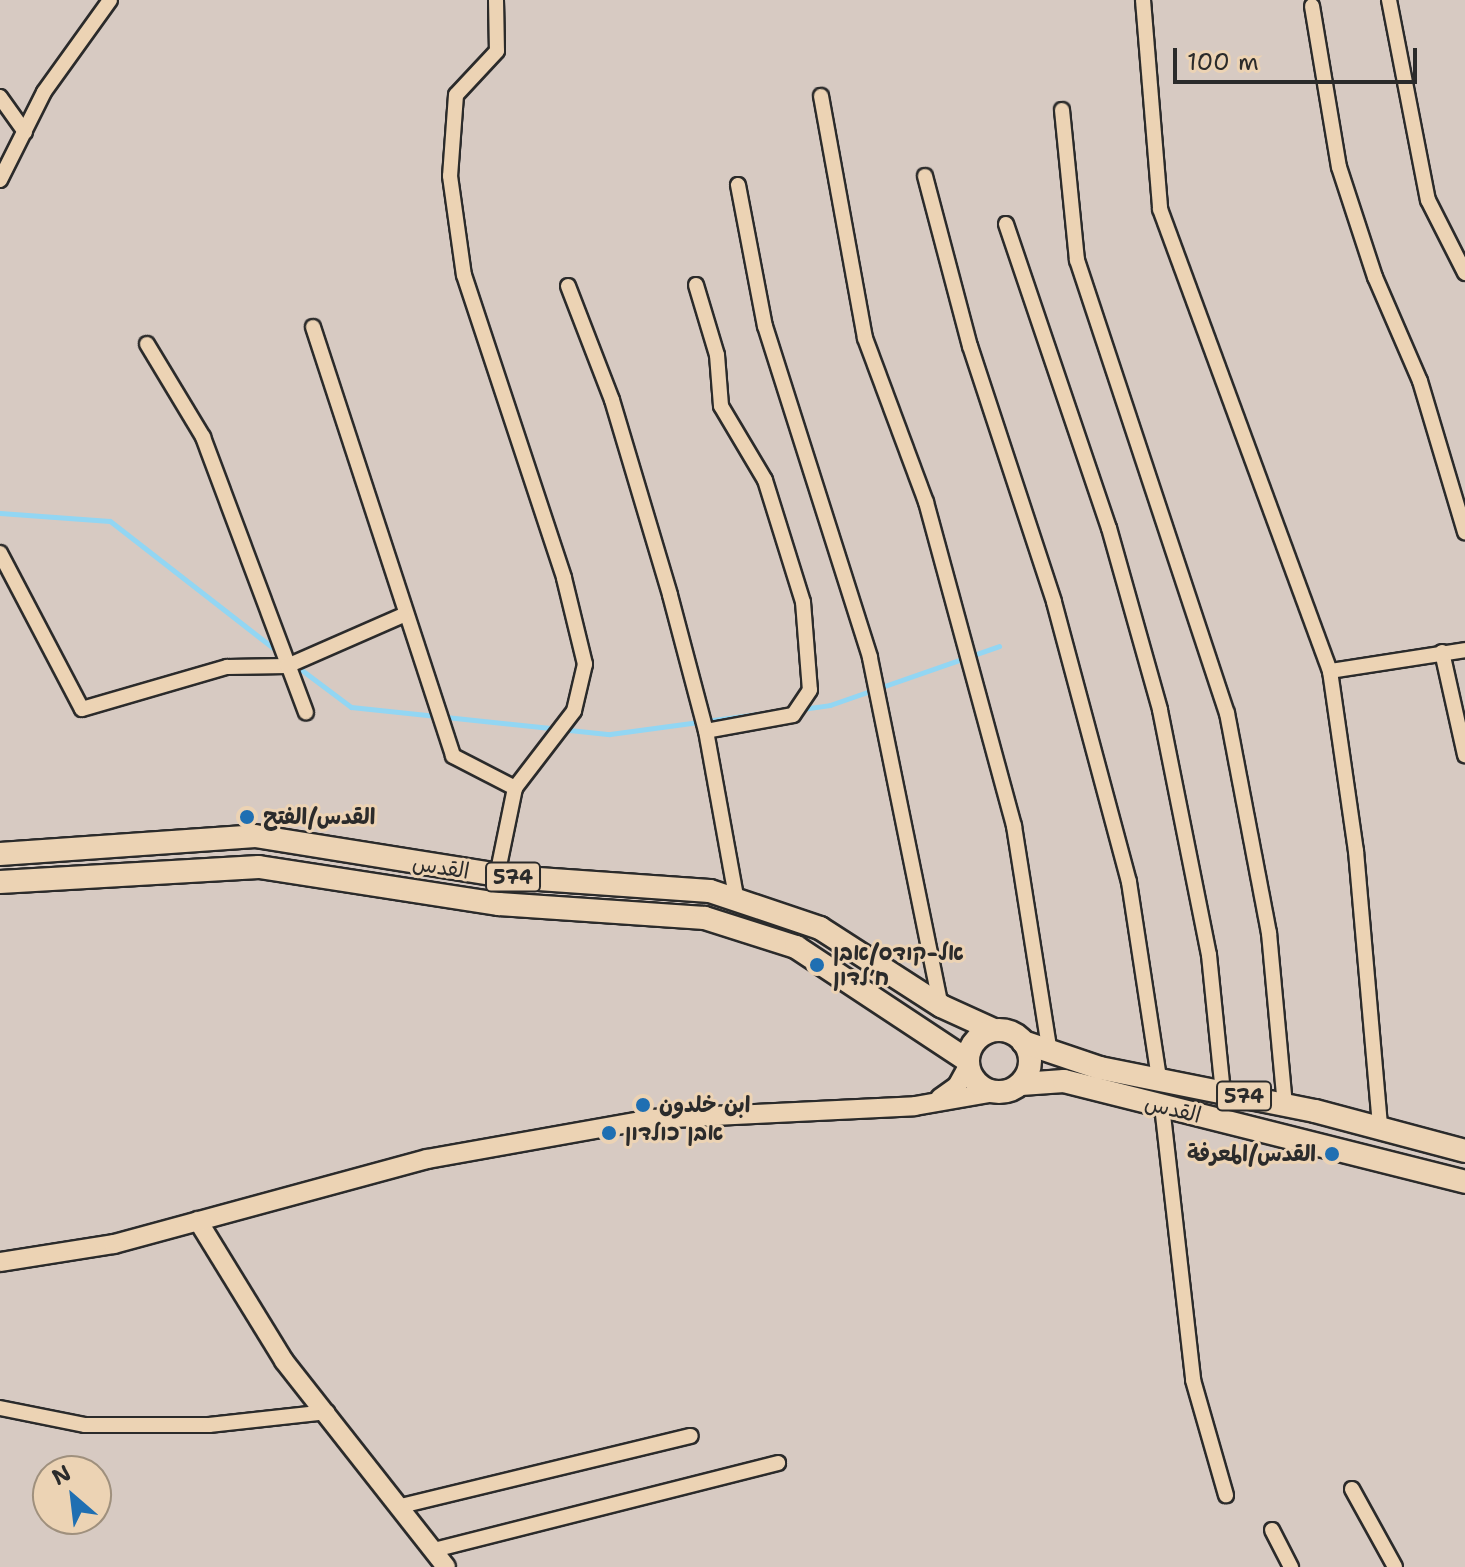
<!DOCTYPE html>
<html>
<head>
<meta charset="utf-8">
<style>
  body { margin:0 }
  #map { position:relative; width:1465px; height:1567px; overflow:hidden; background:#d7cac2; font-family:"Shantell Sans","Playpen Sans Arabic","Playpen Sans Hebrew",sans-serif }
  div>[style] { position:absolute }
  .stream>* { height:5px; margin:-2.5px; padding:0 2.5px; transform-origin:2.5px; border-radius:2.5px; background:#92d6f3 }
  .roads { filter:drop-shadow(2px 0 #2b2b2b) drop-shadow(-2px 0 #2b2b2b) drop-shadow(0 2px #2b2b2b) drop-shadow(0 -2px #2b2b2b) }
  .street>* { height:14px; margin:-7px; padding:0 7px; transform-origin:7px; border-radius:7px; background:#ecd3b4 }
  .secondary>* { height:18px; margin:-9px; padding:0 9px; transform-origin:9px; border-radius:9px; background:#ecd3b4 }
  .primary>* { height:22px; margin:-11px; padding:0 11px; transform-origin:11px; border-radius:11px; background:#ecd3b4 }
  .primary>.ring { margin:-11px; padding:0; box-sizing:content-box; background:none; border:22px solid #ecd3b4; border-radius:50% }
  .dots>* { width:22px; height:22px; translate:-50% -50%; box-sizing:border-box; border:4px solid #ecd3b4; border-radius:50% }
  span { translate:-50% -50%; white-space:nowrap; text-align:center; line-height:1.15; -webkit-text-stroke:6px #ecd3b4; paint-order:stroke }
  .shield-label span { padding:2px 6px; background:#ecd3b4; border:2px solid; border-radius:6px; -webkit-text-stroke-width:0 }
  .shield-label { font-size:20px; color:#2b2b2b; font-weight:700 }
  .poi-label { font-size:22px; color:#2b2b2b; font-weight:700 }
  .left { translate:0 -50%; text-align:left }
  .right { translate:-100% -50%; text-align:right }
  .street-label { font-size:22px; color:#2b2b2b }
  .north { position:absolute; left:32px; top:1455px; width:80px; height:80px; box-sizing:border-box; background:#ecd3b4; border:2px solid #9f907d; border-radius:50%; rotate:332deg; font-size:22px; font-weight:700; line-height:32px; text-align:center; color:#2b2b2b }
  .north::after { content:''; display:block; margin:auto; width:28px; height:36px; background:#1f6fb2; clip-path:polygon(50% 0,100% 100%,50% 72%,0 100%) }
  .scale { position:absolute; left:1173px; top:48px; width:244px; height:36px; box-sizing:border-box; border:4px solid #2b2b2b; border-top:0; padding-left:10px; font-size:24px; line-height:28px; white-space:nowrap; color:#2b2b2b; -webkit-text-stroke:6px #ecd3b4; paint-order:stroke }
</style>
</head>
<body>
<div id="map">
  <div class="stream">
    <div style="left:0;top:513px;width:110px;rotate:4.2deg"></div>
    <div style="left:110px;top:521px;width:213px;rotate:37.9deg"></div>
    <div style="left:295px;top:665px;width:70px;rotate:36.9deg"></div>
    <div style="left:351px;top:707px;width:260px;rotate:6deg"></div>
    <div style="left:610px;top:734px;width:156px;rotate:-7.7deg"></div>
    <div style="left:802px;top:709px;width:28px;rotate:-8deg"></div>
    <div style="left:830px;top:705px;width:179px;rotate:-19.2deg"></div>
  </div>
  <div class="roads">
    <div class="street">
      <div style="left:496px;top:0;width:51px;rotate:88.9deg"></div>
      <div style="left:497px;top:51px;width:60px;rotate:133deg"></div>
      <div style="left:456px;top:95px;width:81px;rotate:94.2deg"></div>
      <div style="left:450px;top:176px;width:100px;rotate:82deg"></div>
      <div style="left:464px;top:275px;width:319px;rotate:71.7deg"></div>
      <div style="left:564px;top:578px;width:89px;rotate:76.3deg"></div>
      <div style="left:585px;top:664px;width:48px;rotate:103.2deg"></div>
      <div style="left:574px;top:711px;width:97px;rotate:127.5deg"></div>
      <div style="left:515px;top:788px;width:90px;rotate:101.6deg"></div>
      <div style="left:1143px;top:0;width:210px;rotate:85.3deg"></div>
      <div style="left:1160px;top:209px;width:492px;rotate:69.8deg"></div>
      <div style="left:1330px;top:671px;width:182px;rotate:81.8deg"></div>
      <div style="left:1356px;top:851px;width:278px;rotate:85deg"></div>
      <div style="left:1389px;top:0;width:204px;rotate:79deg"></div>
      <div style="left:1428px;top:200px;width:82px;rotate:63.1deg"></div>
      <div style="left:1312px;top:6px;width:163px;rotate:80.5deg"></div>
      <div style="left:1339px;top:167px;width:116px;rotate:71.9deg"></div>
      <div style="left:1375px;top:277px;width:113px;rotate:66.6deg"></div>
      <div style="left:1420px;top:381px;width:158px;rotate:73.4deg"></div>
      <div style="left:821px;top:96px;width:246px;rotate:79.7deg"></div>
      <div style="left:865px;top:338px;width:175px;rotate:69.6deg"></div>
      <div style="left:926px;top:502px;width:336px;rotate:74.8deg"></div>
      <div style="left:1014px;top:826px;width:231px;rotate:81deg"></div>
      <div style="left:0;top:97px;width:43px;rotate:54.5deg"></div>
      <div style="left:1062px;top:110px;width:151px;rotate:84.3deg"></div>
      <div style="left:1077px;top:260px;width:477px;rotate:71.7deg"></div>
      <div style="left:1227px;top:713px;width:224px;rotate:79.2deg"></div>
      <div style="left:1269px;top:933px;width:173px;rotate:84.7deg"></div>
      <div style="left:925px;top:176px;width:176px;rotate:75.2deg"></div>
      <div style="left:970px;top:346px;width:269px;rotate:71.8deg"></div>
      <div style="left:1054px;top:602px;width:290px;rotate:75deg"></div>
      <div style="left:1129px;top:882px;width:199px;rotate:81.3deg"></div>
      <div style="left:0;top:180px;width:98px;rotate:-63.4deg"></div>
      <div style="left:44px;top:92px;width:113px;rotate:-54.3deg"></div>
      <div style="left:738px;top:185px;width:144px;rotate:79.2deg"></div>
      <div style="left:765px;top:326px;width:348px;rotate:72.4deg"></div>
      <div style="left:870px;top:658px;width:355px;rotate:78.5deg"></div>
      <div style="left:1006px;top:224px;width:321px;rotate:71.3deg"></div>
      <div style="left:1109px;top:528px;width:189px;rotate:74.3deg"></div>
      <div style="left:1160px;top:710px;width:250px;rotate:78.7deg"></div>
      <div style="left:1209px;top:955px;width:138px;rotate:84.2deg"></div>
      <div style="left:696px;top:285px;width:73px;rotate:73.3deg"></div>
      <div style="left:717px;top:355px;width:51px;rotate:85.5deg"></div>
      <div style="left:721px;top:406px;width:86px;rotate:59.3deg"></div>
      <div style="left:765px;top:480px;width:128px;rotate:72.7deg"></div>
      <div style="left:803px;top:602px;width:88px;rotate:85.5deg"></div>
      <div style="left:810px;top:690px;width:30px;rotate:124deg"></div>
      <div style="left:793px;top:715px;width:88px;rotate:169.6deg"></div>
      <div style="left:568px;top:286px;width:122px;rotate:68.9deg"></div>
      <div style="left:612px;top:400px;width:203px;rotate:73.4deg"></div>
      <div style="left:670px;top:595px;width:141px;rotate:75.2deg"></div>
      <div style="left:706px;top:731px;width:168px;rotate:79.7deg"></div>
      <div style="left:313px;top:327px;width:451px;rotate:71.9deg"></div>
      <div style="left:453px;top:756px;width:70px;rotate:27.3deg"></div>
      <div style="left:147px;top:344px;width:109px;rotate:58.9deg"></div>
      <div style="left:203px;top:437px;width:294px;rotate:69.5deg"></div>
      <div style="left:0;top:553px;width:176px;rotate:62.3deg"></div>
      <div style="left:82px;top:709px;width:151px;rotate:-16.2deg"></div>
      <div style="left:227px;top:667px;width:60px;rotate:-1deg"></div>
      <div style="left:287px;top:666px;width:128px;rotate:-23.6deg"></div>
      <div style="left:1442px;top:652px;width:106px;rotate:77.4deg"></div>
      <div style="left:1330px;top:671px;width:137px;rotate:-8.8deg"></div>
      <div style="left:1162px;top:1106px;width:276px;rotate:83.5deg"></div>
      <div style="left:1193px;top:1380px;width:120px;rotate:74deg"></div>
      <div style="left:0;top:1408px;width:87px;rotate:11.3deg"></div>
      <div style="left:85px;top:1425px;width:124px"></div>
      <div style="left:209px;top:1425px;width:119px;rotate:-6.3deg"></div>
      <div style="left:1352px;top:1489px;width:89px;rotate:61.1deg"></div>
      <div style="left:401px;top:1506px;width:298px;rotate:-13.6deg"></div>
      <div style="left:1272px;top:1530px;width:42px;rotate:62.8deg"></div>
      <div style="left:434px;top:1550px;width:355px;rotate:-14.2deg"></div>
    </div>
    <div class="secondary">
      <div style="left:940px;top:1098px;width:21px;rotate:-35deg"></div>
      <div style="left:957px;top:1086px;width:23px;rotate:-61deg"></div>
      <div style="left:198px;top:1221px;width:164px;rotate:58.4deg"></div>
      <div style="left:284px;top:1361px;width:262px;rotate:51.8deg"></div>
      <div style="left:0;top:1262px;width:115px;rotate:-9deg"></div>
      <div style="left:114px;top:1244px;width:324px;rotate:-15.2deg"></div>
      <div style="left:427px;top:1159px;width:229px;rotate:-10.1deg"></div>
      <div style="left:652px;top:1119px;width:263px;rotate:-2.8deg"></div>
      <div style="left:915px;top:1106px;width:80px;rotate:-10deg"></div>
    </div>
    <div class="primary">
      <div style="left:0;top:854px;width:256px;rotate:-4deg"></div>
      <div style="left:255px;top:836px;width:258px;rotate:9.1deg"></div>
      <div style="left:510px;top:877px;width:200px;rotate:4deg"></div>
      <div style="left:710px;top:891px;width:116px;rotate:18.6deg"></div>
      <div style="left:820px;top:928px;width:144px;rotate:32.8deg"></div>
      <div style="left:941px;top:1006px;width:58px;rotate:24.4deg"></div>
      <div style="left:0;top:882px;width:259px;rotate:-3.3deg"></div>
      <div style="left:259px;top:867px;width:243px;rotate:8.8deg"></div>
      <div style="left:499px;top:904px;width:206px;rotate:3.9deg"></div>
      <div style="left:705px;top:918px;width:96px;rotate:17.7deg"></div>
      <div style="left:796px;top:947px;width:206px;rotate:33.5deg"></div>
      <div class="ring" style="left:968px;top:1030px;width:40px;height:40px"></div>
      <div style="left:1023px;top:1042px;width:81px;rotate:18.7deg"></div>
      <div style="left:1100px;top:1068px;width:219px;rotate:11.3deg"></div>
      <div style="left:1315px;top:1111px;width:155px;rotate:14.9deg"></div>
      <div style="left:1021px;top:1084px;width:43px;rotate:-4deg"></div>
      <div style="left:1064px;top:1081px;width:414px;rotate:14.1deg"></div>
    </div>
  </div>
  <div class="dots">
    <div style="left:247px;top:817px;background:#1f6fb2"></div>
    <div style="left:817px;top:965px;background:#1f6fb2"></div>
    <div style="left:643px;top:1105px;background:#1f6fb2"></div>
    <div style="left:609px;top:1133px;background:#1f6fb2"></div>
    <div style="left:1332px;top:1154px;background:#1f6fb2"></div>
  </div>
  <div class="shield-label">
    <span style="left:513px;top:877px">574</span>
    <span style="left:1244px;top:1096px">574</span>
  </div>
  <div class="poi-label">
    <span class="left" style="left:263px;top:817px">القدس/الفتح</span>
    <span class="left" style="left:833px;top:965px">אל-קודס/אבן<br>ח׳לדון</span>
    <span class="left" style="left:659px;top:1105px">ابن خلدون</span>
    <span class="left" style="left:625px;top:1133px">אבן כולדון</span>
    <span class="right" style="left:1316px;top:1154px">القدس/المعرفة</span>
  </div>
  <div class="street-label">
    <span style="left:441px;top:867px;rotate:9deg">القدس</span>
    <span style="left:1173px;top:1109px;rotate:14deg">القدس</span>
  </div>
  <div class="north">N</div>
  <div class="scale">100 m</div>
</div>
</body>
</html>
